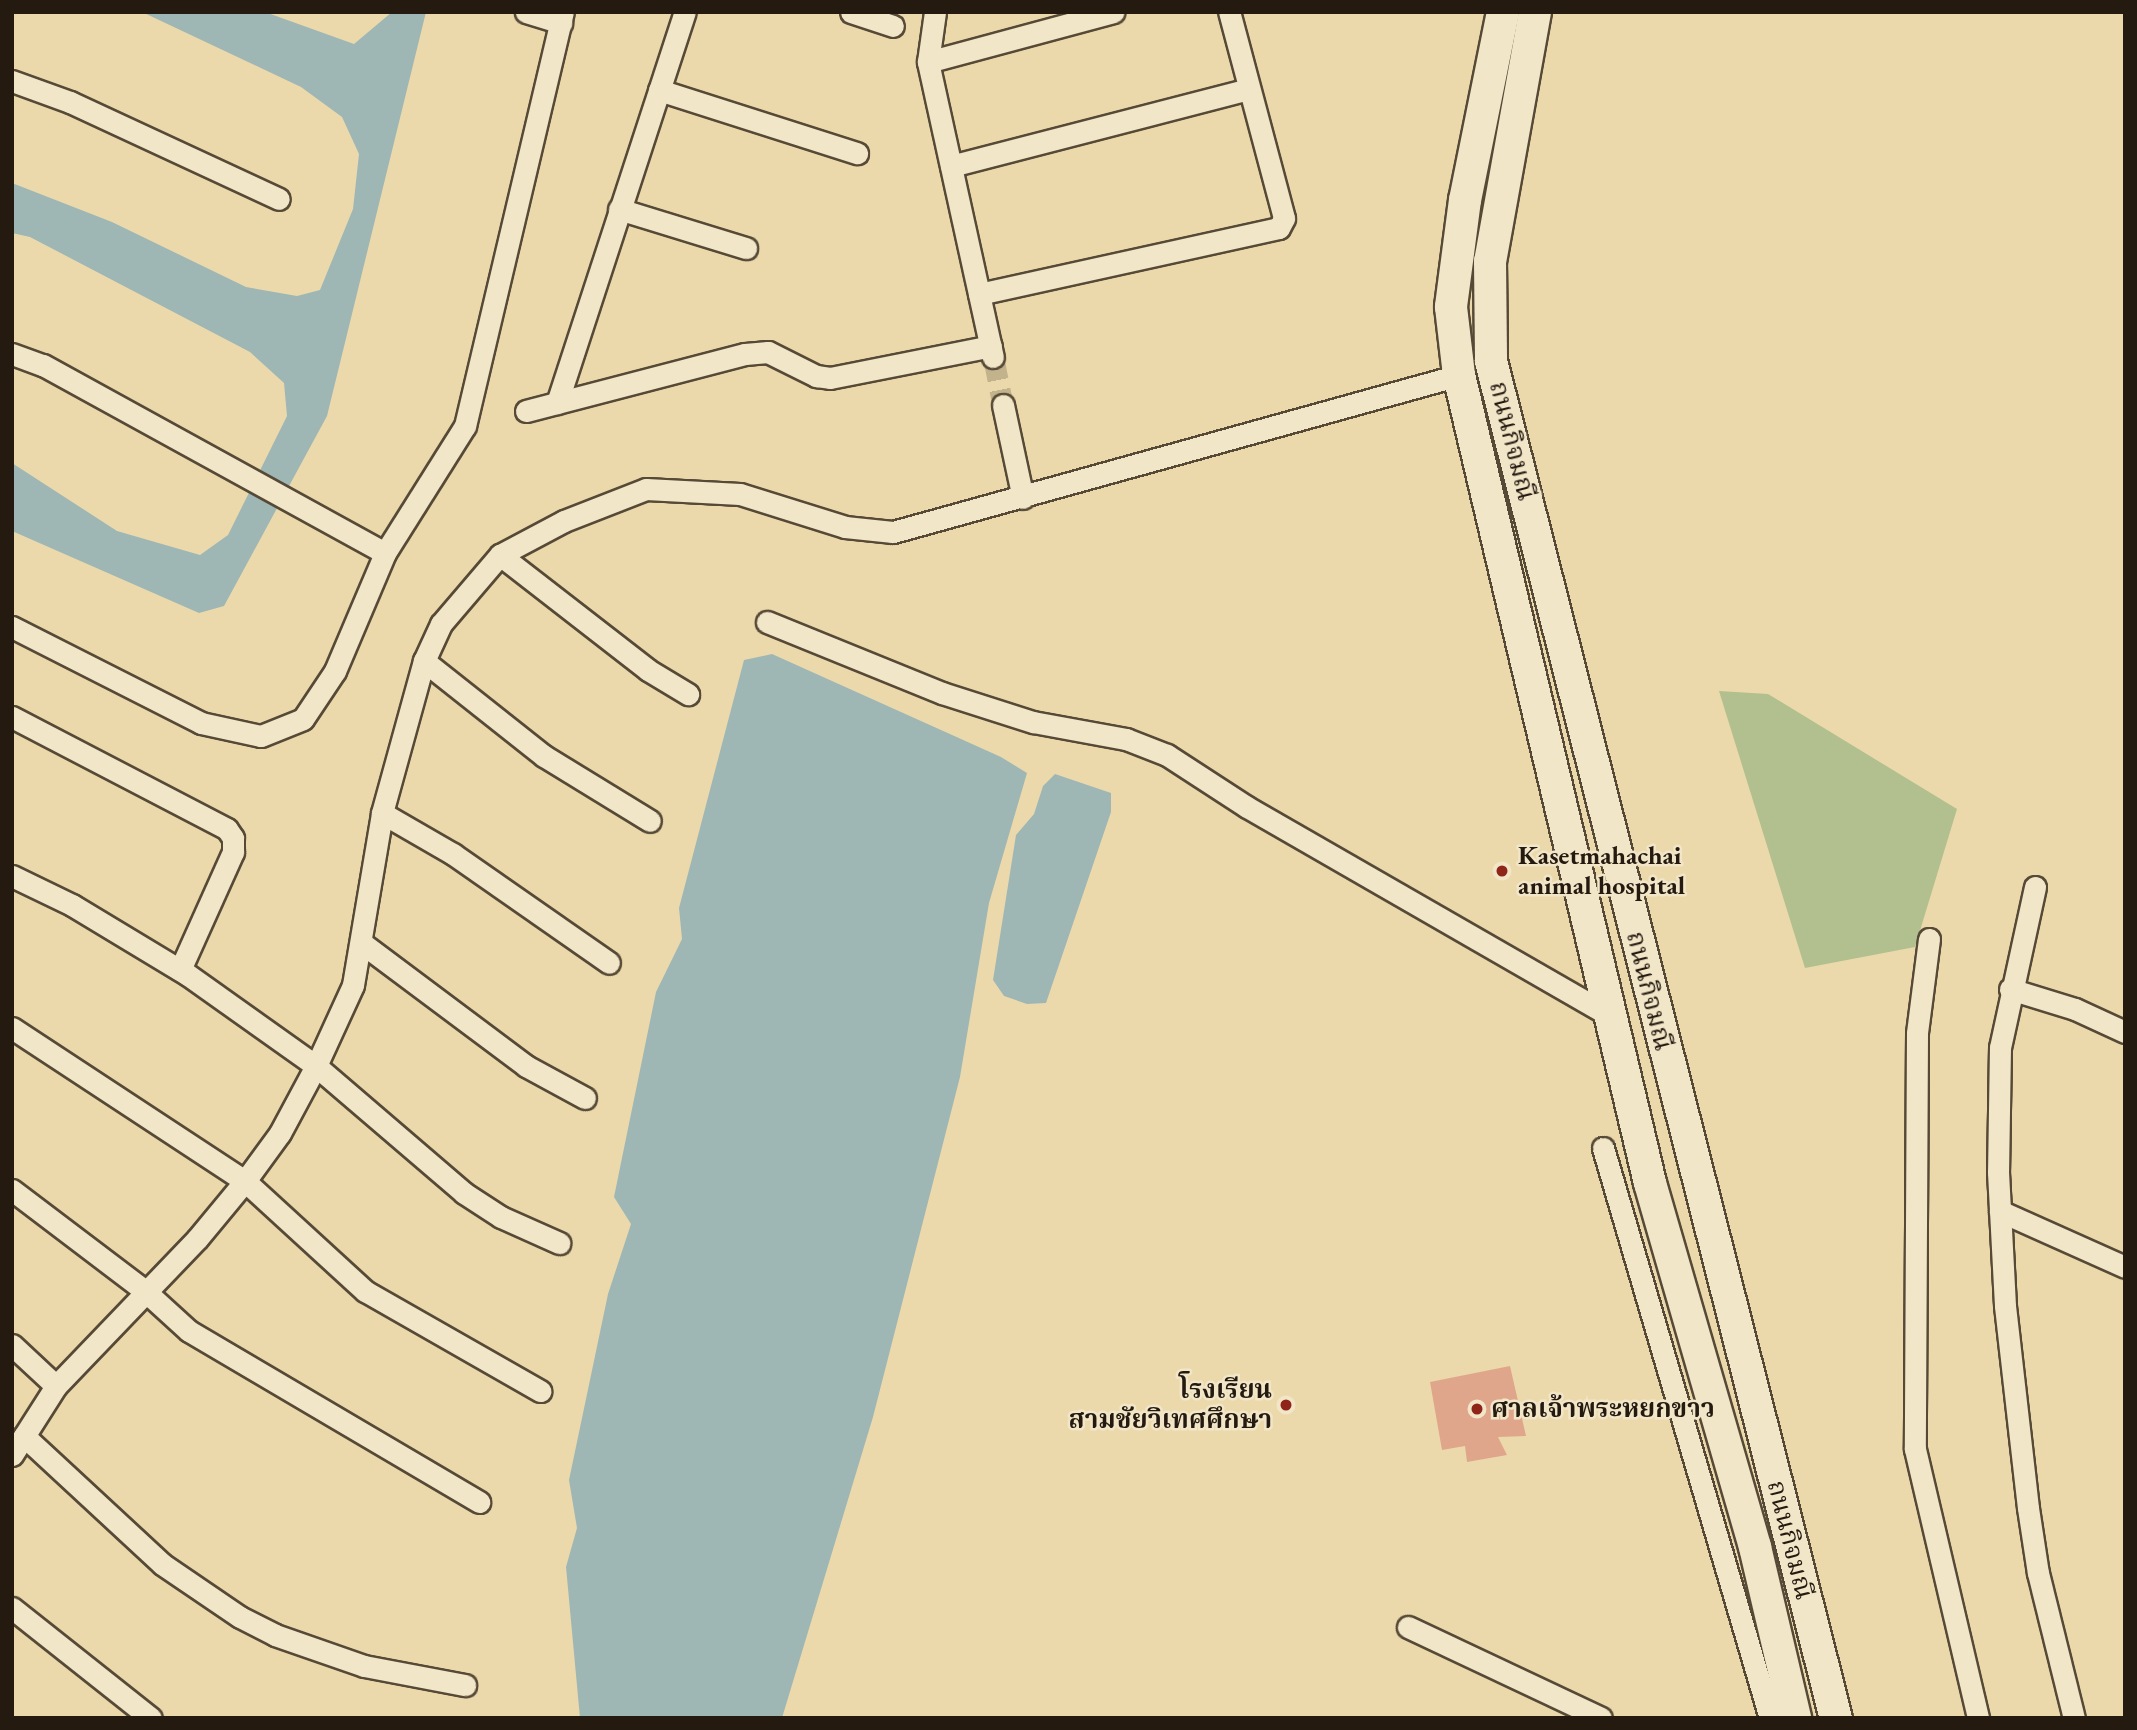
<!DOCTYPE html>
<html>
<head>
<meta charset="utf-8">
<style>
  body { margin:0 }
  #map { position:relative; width:2137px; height:1730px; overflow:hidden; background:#ebd9ab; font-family:"EB Garamond","Noto Serif Thai",serif }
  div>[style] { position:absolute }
  .green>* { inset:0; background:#b1c08e }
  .water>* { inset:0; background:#9eb7b5 }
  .building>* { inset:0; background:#dfa68c }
  .minor-tunnel>* { height:21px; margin-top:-10.5px; transform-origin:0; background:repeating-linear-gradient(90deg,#c3b38c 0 21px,transparent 0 31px) }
  .roads { filter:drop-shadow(2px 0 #564a37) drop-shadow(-2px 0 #564a37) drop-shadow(0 2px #564a37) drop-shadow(0 -2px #564a37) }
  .minor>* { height:21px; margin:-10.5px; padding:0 10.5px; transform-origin:10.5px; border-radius:10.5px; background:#f2e6c8 }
  .secondary>* { height:32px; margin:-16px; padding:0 16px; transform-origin:16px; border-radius:16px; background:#f2e6c8 }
  .dots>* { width:19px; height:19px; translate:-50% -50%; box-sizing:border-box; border:4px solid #f2e6c8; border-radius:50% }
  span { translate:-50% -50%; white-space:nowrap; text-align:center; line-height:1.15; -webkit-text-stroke:5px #f2e6c8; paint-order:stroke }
  .street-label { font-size:26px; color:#241a10 }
  .poi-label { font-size:26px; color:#241a10; font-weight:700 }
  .left { translate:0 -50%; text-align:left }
  .right { translate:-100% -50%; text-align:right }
  .frame { position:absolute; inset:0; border:14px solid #241a10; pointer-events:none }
</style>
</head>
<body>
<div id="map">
  <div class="green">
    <div style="clip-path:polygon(1719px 691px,1768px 694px,1957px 809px,1915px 947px,1805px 968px)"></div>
  </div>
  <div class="water">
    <div style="clip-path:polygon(142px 12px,265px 12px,354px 44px,392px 12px,426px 12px,327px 416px,224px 606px,199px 613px,12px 531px,12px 463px,117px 531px,200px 555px,228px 535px,287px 416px,284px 383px,250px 352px,30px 237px,12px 233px,12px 183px,112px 222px,246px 287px,297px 296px,320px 290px,353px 209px,359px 154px,342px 117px,301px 87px)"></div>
    <div style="clip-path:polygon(772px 654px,1001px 757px,1027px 773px,989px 903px,960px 1077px,873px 1417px,782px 1718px,580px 1718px,566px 1567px,577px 1528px,569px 1480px,608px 1294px,631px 1224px,614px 1197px,656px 992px,682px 939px,679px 908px,744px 660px)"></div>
    <div style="clip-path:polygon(1055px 774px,1111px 793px,1111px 812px,1046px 1003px,1027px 1004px,1004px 996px,993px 980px,1016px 835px,1034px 814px,1043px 786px)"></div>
  </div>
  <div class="building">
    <div style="clip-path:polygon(1510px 1366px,1526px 1436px,1498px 1437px,1507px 1455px,1467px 1462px,1465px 1446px,1442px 1450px,1430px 1382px)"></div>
  </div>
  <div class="minor-tunnel">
    <div style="left:994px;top:359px;width:47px;rotate:78.9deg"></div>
  </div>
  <div class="roads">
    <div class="minor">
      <div style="left:526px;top:12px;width:37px;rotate:17deg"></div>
      <div style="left:851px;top:12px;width:44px;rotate:18.4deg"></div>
      <div style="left:935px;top:12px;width:50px;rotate:98deg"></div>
      <div style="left:928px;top:62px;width:302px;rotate:77.6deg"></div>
      <div style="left:928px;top:62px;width:192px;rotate:-15.1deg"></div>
      <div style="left:12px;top:81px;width:62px;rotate:19.9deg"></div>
      <div style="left:70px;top:102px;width:230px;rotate:24.9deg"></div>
      <div style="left:659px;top:90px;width:208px;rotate:17.7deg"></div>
      <div style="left:951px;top:166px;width:308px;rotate:-14.5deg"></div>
      <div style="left:619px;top:209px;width:133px;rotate:17.1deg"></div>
      <div style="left:979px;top:294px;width:307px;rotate:-12.4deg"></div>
      <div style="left:1279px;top:228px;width:11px;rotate:-63deg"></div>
      <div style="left:1284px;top:218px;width:213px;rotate:-104.9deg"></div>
      <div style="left:12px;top:354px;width:33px;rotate:20deg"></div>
      <div style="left:43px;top:365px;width:390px;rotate:28.8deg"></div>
      <div style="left:557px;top:403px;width:411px;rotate:-71.9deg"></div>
      <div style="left:1003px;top:405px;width:95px;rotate:77.9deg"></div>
      <div style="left:526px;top:411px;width:226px;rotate:-14.6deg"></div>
      <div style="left:745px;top:354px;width:23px;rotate:-5deg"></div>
      <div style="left:768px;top:352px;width:54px;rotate:26.6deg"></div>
      <div style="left:816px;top:376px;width:14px;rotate:8deg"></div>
      <div style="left:830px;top:378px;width:164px;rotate:-11.2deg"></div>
      <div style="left:500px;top:555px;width:187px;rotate:37.8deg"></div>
      <div style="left:648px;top:670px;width:47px;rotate:31deg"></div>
      <div style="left:767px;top:622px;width:189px;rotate:22.1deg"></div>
      <div style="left:942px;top:693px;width:96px;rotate:17.7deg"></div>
      <div style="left:1033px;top:722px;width:95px;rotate:10.4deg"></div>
      <div style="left:1126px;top:739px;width:44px;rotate:21.3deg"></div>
      <div style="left:1167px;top:755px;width:95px;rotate:33deg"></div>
      <div style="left:1247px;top:807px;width:420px;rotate:29.9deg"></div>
      <div style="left:12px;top:627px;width:212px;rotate:26.9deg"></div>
      <div style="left:201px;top:723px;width:61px;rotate:12.2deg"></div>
      <div style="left:261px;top:736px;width:45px;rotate:-22deg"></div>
      <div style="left:303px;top:719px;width:58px;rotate:-56.3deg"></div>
      <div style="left:335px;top:671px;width:128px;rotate:-67deg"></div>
      <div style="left:385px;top:553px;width:150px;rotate:-57.8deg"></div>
      <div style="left:465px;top:426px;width:425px;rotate:-76.7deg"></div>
      <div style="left:424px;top:661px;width:153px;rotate:38.4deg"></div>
      <div style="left:544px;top:756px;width:124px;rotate:31.5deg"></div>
      <div style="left:12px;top:717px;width:242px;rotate:27.5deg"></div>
      <div style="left:227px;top:829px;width:11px;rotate:56deg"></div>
      <div style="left:233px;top:838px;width:14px;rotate:90deg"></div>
      <div style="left:233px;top:852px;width:129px;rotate:114.2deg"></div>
      <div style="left:382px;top:813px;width:82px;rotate:30deg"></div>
      <div style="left:453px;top:854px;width:190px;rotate:34.9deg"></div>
      <div style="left:12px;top:876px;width:67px;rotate:25.8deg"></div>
      <div style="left:72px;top:905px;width:135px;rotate:31.1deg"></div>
      <div style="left:188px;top:975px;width:157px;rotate:35.4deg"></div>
      <div style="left:316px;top:1066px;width:195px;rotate:40.6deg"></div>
      <div style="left:464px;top:1193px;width:44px;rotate:33deg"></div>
      <div style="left:501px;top:1217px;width:64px;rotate:24.1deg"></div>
      <div style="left:2035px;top:887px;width:164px;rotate:102.3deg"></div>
      <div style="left:2000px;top:1047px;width:125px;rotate:90.9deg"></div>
      <div style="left:1998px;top:1172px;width:134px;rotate:87deg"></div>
      <div style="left:2005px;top:1306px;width:203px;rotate:83.5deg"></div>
      <div style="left:2028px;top:1508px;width:66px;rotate:81.3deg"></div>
      <div style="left:2038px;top:1573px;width:149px;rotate:76.1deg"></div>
      <div style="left:1929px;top:939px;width:95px;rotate:97.3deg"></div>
      <div style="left:1917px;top:1033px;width:416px;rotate:90.3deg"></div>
      <div style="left:1915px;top:1449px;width:276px;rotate:76.8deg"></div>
      <div style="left:363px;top:944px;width:204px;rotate:36.8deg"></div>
      <div style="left:526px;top:1066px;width:67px;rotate:28.5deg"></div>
      <div style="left:2010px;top:989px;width:68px;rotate:17.1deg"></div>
      <div style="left:2075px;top:1009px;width:55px;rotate:24.7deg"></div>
      <div style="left:12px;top:1028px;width:279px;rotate:33.3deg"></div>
      <div style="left:245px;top:1181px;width:163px;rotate:42.5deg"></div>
      <div style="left:365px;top:1291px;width:202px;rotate:29.7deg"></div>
      <div style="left:1603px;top:1148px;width:594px;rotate:73.67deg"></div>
      <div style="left:12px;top:1190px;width:167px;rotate:37.2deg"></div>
      <div style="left:145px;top:1291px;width:59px;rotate:42.3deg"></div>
      <div style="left:189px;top:1331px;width:337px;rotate:30.5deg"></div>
      <div style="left:2000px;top:1211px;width:137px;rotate:24.1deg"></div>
      <div style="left:12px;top:1345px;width:60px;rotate:43deg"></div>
      <div style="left:24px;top:1436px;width:188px;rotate:42.8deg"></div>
      <div style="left:162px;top:1564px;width:94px;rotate:34.2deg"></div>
      <div style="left:240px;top:1617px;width:39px;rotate:27deg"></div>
      <div style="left:275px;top:1635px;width:94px;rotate:19.2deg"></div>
      <div style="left:364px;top:1666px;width:103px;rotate:10.7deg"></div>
      <div style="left:12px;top:1455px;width:82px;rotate:-57.5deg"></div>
      <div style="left:56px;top:1386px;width:204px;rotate:-46.2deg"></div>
      <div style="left:197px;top:1239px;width:75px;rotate:-50.4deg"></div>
      <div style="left:245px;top:1181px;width:59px;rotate:-53.9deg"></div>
      <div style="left:280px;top:1133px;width:76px;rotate:-61.8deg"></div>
      <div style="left:316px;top:1066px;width:89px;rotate:-65.4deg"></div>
      <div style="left:353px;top:985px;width:174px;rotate:-80.4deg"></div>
      <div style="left:382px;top:813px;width:158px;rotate:-74.6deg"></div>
      <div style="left:424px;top:661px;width:41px;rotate:-65.3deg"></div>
      <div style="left:441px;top:624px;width:91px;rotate:-49.5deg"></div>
      <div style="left:500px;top:555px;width:72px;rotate:-28deg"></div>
      <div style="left:564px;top:521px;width:88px;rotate:-21.3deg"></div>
      <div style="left:646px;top:489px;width:94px;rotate:3deg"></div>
      <div style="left:740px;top:494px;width:110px;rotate:17.4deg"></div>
      <div style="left:845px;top:527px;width:48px;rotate:5.9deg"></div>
      <div style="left:893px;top:532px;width:587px;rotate:-15.5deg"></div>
      <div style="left:12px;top:1608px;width:177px;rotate:38.4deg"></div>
      <div style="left:1408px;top:1627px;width:213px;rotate:25.2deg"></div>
    </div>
    <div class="secondary">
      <div style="left:1503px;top:12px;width:192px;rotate:101.4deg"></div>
      <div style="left:1465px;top:200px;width:108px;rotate:97.5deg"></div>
      <div style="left:1451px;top:307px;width:68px;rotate:83.3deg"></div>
      <div style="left:1459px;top:375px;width:830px;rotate:76.7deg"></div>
      <div style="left:1650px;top:1183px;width:379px;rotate:73.9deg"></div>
      <div style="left:1755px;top:1547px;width:176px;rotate:76.8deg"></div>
      <div style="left:1535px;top:12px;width:253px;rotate:100.2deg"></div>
      <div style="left:1490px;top:261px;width:100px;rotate:89.4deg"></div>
      <div style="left:1491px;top:361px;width:1400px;rotate:75.74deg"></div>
    </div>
  </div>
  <div class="dots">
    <div style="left:1502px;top:871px;background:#8f2418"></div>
    <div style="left:1286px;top:1405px;background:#8f2418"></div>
    <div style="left:1477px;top:1409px;background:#8f2418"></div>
  </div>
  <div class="street-label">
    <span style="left:1512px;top:441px;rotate:76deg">ถนนกิจมณี</span>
    <span style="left:1649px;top:991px;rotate:76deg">ถนนกิจมณี</span>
    <span style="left:1790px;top:1540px;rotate:76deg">ถนนกิจมณี</span>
  </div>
  <div class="poi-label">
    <span class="left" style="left:1518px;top:871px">Kasetmahachai<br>animal hospital</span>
    <span class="right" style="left:1272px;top:1405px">โรงเรียน<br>สามชัยวิเทศศึกษา</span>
    <span class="left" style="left:1491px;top:1409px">ศาลเจ้าพระหยกขาว</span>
  </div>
  <div class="frame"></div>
</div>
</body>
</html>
